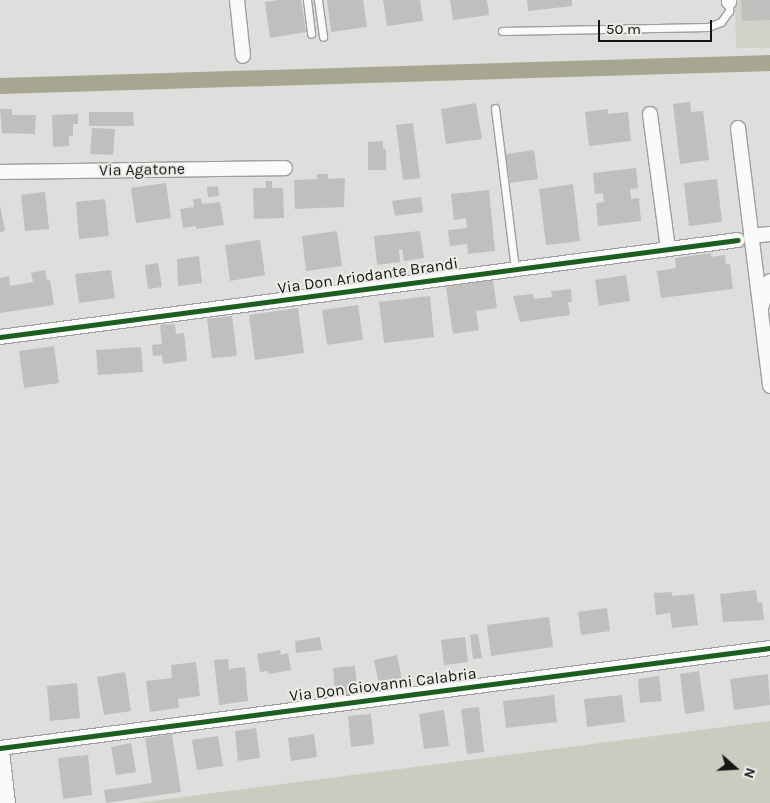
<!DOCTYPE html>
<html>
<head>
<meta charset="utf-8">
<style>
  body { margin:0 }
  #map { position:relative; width:770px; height:803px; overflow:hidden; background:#dededc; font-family:Karla,sans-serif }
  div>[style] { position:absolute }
  .built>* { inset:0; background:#d2d2cb }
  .green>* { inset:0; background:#cbcbbf }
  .canal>* { height:16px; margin:-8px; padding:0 8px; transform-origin:8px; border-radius:8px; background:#a7a791 }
  .building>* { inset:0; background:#bfbfbe }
  .roads { filter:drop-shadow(1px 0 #9e9e9c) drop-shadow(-1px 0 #9e9e9c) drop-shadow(0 1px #9e9e9c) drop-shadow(0 -1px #9e9e9c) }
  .service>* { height:7px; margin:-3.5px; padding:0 3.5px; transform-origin:3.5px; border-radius:3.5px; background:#fafafa }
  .minor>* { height:14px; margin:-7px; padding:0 7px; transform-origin:7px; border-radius:7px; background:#fafafa }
  .tertiary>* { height:18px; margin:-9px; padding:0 9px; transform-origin:9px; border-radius:9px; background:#fafafa }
  .cycleway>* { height:5px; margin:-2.5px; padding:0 2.5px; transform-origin:2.5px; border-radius:2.5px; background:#1b5e20 }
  span { translate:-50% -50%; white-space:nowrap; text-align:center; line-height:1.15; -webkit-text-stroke:4px #ecece8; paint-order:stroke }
  .street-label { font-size:16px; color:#151514 }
  .north { position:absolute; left:710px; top:743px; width:50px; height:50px; -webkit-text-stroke:4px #ecece8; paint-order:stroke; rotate:109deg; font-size:14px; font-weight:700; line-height:20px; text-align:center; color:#151514 }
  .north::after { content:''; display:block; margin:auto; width:18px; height:22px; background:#151514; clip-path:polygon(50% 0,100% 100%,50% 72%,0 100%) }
  .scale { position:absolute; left:598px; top:20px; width:114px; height:22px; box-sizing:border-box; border:2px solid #151514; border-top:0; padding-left:6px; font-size:15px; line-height:18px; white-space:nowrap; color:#151514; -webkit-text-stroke:4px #ecece8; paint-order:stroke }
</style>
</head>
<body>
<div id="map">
  <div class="built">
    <div style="clip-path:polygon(735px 0,770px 0,770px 48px,736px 48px)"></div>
  </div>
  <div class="green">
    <div style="clip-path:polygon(770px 721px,770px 803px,137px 803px)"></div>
  </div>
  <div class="canal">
    <div style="left:0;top:86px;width:770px;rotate:-1.71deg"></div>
  </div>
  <div class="building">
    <div style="clip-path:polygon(279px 0,301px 0,306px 32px,270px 38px,265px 2px)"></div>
    <div style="clip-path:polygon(327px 0,363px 0,367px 27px,331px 32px)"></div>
    <div style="clip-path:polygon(383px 0,420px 0,423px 21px,387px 26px)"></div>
    <div style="clip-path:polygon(450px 0,487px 0,489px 15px,453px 20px)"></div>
    <div style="clip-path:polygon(527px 0,572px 0,572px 6px,528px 11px)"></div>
    <div style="clip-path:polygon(741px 0,770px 0,770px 20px,742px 21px)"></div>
    <div style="clip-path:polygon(690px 102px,691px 112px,703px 111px,709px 160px,680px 164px,673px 104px)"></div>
    <div style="clip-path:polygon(476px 103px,482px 139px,446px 144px,441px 109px)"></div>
    <div style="clip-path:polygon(0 109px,12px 109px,12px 115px,36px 115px,35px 134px,2px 133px)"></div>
    <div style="clip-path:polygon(608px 109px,608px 114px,628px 112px,631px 141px,589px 146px,585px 112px)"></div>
    <div style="clip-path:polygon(89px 112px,133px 112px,134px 126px,89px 126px)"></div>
    <div style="clip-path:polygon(78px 114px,78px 124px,73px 124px,73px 136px,69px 136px,69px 146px,53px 147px,52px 115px)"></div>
    <div style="clip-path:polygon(413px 123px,420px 178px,403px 180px,396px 125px)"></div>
    <div style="clip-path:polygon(92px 128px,115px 129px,113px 155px,90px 154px)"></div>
    <div style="clip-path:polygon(383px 141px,383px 149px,386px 149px,386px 170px,368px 170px,368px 142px)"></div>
    <div style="clip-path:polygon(534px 150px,538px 179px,510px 183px,506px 154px)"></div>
    <div style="clip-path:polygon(636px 168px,638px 188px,630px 189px,631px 199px,639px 198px,641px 221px,598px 226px,596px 203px,604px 202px,603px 193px,595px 194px,593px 173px)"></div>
    <div style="clip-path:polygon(317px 174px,328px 174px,328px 179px,345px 178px,344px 207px,295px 209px,294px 180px,317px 179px)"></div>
    <div style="clip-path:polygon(717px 179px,722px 222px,689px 226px,684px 183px)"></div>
    <div style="clip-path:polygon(266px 181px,272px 181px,272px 188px,283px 188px,284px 218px,254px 219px,253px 188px,266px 188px)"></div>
    <div style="clip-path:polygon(166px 183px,171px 218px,136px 223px,131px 188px)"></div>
    <div style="clip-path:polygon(573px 184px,580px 241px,546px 245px,539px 189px)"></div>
    <div style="clip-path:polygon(218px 186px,219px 196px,208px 197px,207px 187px)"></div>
    <div style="clip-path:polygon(489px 190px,495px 251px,468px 254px,467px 244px,450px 246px,448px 230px,467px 228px,466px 218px,454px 220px,451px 194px)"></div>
    <div style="clip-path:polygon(45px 192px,49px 229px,25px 231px,21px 195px)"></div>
    <div style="clip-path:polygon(421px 197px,423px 212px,395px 216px,392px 201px)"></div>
    <div style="clip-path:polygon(201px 198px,202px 204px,220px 202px,224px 225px,196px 229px,196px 226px,183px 228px,180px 209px,194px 207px,193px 199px)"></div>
    <div style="clip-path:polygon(105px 199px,109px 236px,79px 239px,76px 202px)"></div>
    <div style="clip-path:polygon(0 205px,5px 231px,0 232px)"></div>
    <div style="clip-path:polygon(337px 231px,342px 266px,306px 271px,302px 236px)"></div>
    <div style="clip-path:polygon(420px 231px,424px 258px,404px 261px,402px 249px,399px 250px,400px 262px,377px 265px,374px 236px)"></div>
    <div style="clip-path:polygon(260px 240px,265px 275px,230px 281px,225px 245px)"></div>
    <div style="clip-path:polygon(711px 253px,711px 257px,725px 255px,726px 264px,730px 264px,733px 289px,661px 298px,657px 271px,676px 268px,675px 258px)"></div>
    <div style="clip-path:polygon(199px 256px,202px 283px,178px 286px,177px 259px)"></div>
    <div style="clip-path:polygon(158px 263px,162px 287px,148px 289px,145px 265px)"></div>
    <div style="clip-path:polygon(45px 270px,47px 280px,50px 280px,54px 305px,0 313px,0 278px,9px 276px,10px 286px,33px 282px,31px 273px)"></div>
    <div style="clip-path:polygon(111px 270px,115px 298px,79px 303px,75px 274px)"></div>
    <div style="clip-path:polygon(626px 275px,630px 301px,599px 306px,595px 280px)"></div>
    <div style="clip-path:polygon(493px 280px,497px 308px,476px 311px,479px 330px,453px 334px,446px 287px)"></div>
    <div style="clip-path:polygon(571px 289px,572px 302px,568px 302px,570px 315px,520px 322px,513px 296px,533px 294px,534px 299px,552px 297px,551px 291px)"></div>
    <div style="clip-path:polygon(430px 296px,434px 337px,384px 343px,379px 302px)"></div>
    <div style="clip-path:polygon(358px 305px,363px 340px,327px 345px,322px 310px)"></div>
    <div style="clip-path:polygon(298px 308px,304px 353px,255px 360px,249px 315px)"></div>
    <div style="clip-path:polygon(232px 316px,237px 356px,212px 358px,207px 319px)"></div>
    <div style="clip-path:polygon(175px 324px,176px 334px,184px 333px,187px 361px,163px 364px,162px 355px,153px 356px,152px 345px,162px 344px,160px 325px)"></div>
    <div style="clip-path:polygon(54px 346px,59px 383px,24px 388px,19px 351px)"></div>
    <div style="clip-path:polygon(141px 347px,143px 372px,98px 375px,96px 350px)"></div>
    <div style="clip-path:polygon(756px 590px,758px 603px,762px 602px,764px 620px,723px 622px,720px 594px)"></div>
    <div style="clip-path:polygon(672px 592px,672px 596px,694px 594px,698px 625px,672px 628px,670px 613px,656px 615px,654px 593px)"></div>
    <div style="clip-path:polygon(607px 608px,610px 631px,581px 635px,578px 612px)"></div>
    <div style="clip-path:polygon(549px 617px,553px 647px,491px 656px,487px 625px)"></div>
    <div style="clip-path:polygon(478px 634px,482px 658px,473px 659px,470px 635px)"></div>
    <div style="clip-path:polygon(320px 637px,322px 650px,296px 653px,295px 641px)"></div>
    <div style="clip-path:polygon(465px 637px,468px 662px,444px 665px,441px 640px)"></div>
    <div style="clip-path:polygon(280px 650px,281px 655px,288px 653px,291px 670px,269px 674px,268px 671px,260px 672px,257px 654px)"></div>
    <div style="clip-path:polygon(397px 655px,402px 680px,379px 685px,374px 660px)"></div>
    <div style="clip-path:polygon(228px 659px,229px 669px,245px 667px,248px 701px,219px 705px,214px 660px)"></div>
    <div style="clip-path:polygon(196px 662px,200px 696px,178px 699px,179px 708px,150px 712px,146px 681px,172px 678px,171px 665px)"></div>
    <div style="clip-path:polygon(355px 666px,358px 694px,335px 696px,333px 668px)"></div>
    <div style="clip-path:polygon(699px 671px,705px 711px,685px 714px,680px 674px)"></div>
    <div style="clip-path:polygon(125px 672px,131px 711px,104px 715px,97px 677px)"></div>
    <div style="clip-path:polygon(768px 674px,770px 705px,734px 710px,730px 679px)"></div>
    <div style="clip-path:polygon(659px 676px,662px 701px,640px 703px,638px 679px)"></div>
    <div style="clip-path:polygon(77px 683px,80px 718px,50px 721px,47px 686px)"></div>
    <div style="clip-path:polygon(554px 695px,557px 722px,506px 728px,503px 701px)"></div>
    <div style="clip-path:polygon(622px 695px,625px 722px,587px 727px,584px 699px)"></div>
    <div style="clip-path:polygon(479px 707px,484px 752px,467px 754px,461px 709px)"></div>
    <div style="clip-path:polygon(444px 710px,449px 746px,424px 749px,419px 714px)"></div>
    <div style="clip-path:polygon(371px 714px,374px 744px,351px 747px,348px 716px)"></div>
    <div style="clip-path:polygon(256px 728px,260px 758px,238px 761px,235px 731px)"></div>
    <div style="clip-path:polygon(172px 734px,181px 792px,106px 803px,104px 790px,152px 783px,145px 738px)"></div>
    <div style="clip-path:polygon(314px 734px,317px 757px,291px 761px,288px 738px)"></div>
    <div style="clip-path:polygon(218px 736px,223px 766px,197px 770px,192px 740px)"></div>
    <div style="clip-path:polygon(131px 743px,136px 772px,116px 775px,111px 747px)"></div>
    <div style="clip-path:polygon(88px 755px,92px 795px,63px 799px,58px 758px)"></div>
  </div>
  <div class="roads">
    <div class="service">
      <div style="left:307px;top:0;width:34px;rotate:83deg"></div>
      <div style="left:318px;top:0;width:37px;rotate:82deg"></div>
      <div style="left:502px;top:31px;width:206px;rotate:-1.1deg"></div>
      <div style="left:708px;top:27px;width:14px;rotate:-21deg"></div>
      <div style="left:721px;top:22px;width:14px;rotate:-54deg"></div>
      <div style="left:729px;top:11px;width:9px;rotate:-90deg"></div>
      <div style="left:495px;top:108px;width:162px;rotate:82.9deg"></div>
    </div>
    <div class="minor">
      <div style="left:237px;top:0;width:56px;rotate:83.9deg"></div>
      <div style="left:729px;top:0;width:2px;rotate:90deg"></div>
      <div style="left:650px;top:114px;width:136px;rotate:82.4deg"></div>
      <div style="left:738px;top:128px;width:260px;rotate:82.9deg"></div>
      <div style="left:0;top:172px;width:285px;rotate:-0.8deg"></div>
      <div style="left:751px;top:236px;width:19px;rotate:-6deg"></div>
      <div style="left:761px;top:308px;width:28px;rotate:-72deg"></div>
      <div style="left:0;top:337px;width:744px;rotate:-7.49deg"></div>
      <div style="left:0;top:748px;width:776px;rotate:-7.4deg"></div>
    </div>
    <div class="tertiary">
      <div style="left:0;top:751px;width:52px;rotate:83.4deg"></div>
    </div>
  </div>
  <div class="cycleway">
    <div style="left:0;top:337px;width:744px;rotate:-7.49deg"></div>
    <div style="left:0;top:748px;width:776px;rotate:-7.4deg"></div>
  </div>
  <div class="street-label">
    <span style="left:142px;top:170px;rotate:-1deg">Via Agatone</span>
    <span style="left:368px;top:276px;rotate:-8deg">Via Don Ariodante Brandi</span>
    <span style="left:383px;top:685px;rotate:-7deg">Via Don Giovanni Calabria</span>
  </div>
  <div class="north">N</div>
  <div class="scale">50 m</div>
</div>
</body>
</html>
